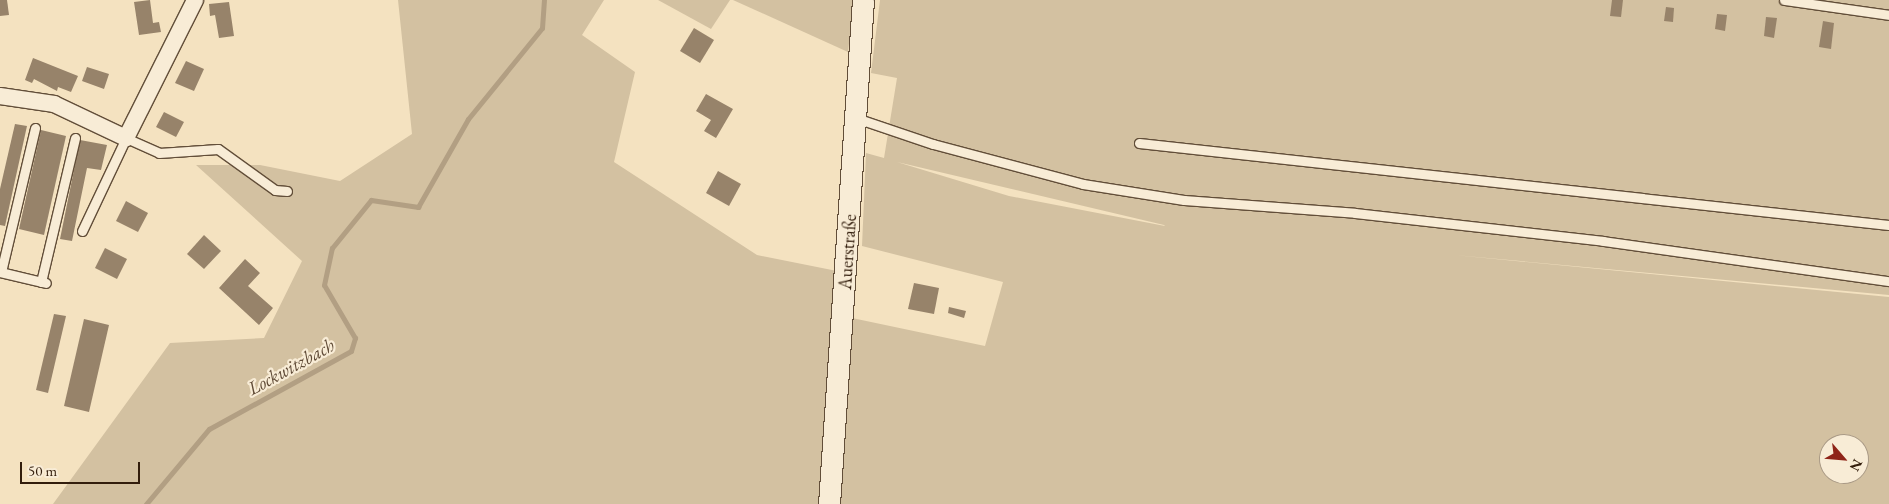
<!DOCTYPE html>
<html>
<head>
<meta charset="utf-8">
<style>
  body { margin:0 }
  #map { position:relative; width:1889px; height:504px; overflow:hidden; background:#f4e2c0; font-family:"EB Garamond",serif }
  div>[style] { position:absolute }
  .green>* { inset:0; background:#d3c1a1 }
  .stream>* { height:5px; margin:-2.5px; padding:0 2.5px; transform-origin:2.5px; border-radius:2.5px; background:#b29f83 }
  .building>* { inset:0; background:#97836a }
  .roads { filter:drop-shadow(1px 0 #624e39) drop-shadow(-1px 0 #624e39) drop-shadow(0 1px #624e39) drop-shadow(0 -1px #624e39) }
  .service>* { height:9px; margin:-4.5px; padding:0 4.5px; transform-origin:4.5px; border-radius:4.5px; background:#f8ecd6 }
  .minor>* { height:16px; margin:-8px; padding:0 8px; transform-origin:8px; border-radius:8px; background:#f8ecd6 }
  .tertiary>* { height:21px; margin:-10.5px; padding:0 10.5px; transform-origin:10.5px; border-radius:10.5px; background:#f8ecd6 }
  span { translate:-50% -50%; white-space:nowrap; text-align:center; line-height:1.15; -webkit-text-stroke:4.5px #f8ecd6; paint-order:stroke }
  .street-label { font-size:18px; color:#321d0c }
  .water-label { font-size:19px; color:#5f4a36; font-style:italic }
  .north { position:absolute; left:1819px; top:434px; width:50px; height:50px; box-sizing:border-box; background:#f8ecd6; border:1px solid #a99985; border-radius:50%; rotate:117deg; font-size:14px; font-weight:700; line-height:20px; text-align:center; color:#321d0c }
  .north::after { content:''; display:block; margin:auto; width:18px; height:22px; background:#8f2418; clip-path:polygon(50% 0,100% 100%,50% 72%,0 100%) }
  .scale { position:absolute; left:20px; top:462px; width:120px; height:22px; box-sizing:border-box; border:2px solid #321d0c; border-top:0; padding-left:6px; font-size:15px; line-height:18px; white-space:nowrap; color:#321d0c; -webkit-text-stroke:4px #f8ecd6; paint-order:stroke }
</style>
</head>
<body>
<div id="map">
  <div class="green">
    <div style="clip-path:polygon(evenodd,398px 0,604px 0,582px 35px,635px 72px,614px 162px,757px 255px,837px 271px,833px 314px,985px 346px,1003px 282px,862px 246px,866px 153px,884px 158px,897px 78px,871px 73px,880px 0,1889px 0,1889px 295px,1454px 255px,1889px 297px,1889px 504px,53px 504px,170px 343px,264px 338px,302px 261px,196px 165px,260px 165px,340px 181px,412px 134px,398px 0,897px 162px,1164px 225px,1165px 226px,1009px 196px,897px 162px,398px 0,1829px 444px,1859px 444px,1859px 474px,1829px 474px,1829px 444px)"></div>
    <div style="clip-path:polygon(658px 0,730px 0,711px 29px)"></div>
    <div style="clip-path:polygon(733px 0,854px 0,848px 52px)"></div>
  </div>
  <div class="stream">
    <div style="left:146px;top:504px;width:98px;rotate:-50deg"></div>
    <div style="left:209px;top:429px;width:162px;rotate:-28.8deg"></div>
    <div style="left:351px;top:351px;width:14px;rotate:-73deg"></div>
    <div style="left:355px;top:338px;width:61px;rotate:-120.3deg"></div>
    <div style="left:324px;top:285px;width:38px;rotate:-78deg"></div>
    <div style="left:332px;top:248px;width:62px;rotate:-50.9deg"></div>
    <div style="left:371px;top:200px;width:48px;rotate:8.5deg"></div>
    <div style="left:418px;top:207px;width:101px;rotate:-60.4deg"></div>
    <div style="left:468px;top:119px;width:117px;rotate:-50.9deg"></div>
    <div style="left:542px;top:28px;width:28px;rotate:-86deg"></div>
  </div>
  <div class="building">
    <div style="clip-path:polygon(0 0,7px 0,9px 15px,0 16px)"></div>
    <div style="clip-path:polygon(150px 0,153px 23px,159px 22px,161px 32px,139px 35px,134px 2px)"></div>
    <div style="clip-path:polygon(1612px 0,1623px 0,1621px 17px,1610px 16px)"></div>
    <div style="clip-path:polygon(229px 2px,234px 36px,219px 38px,215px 15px,210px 16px,209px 4px)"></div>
    <div style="clip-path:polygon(1666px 7px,1674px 8px,1673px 22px,1664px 21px)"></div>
    <div style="clip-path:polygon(1717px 14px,1727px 15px,1725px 31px,1715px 29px)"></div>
    <div style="clip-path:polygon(1766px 17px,1777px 18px,1774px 38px,1764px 36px)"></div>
    <div style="clip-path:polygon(1823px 21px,1834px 23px,1831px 49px,1819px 47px)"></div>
    <div style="clip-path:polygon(694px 28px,714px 40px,700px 63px,680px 51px)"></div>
    <div style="clip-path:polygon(33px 58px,78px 76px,71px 92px,58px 87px,57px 91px,34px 79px,32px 83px,25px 80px)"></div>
    <div style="clip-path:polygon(186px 61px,204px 69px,194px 91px,175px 83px)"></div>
    <div style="clip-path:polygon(87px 67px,109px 74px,104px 89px,82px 81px)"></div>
    <div style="clip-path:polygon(706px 94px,733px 109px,716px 138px,704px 131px,711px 120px,696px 111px)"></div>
    <div style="clip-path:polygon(164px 112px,184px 122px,176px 137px,156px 127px)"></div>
    <div style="clip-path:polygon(15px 124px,27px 126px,5px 226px,0 225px,0 189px)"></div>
    <div style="clip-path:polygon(41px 130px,66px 136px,44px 235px,19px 229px)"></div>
    <div style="clip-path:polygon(80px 140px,107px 145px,101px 170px,87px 168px,72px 241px,60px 239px)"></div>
    <div style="clip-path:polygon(718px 171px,741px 184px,729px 206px,706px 193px)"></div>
    <div style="clip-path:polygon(126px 201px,148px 213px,138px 232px,116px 221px)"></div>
    <div style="clip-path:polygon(204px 235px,221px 251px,204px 269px,187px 254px)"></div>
    <div style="clip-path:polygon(105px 248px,127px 259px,117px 279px,95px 268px)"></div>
    <div style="clip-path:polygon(245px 259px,260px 273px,248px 286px,273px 308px,259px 325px,219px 288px)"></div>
    <div style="clip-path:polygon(914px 283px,939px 288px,934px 314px,908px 309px)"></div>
    <div style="clip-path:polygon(949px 307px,966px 311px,964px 318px,948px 313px)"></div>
    <div style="clip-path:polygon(54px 314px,66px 316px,48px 393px,36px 390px)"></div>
    <div style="clip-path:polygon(84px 319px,109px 325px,89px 412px,64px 406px)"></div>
  </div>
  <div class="roads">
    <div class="service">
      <div style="left:1784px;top:0;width:106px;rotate:8.1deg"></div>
      <div style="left:856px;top:118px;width:81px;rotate:18.7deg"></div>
      <div style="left:933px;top:144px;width:155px;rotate:14.9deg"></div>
      <div style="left:1083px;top:184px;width:102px;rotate:9deg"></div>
      <div style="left:1184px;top:200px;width:171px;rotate:4.3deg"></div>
      <div style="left:1355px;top:213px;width:250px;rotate:6.4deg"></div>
      <div style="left:1603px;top:241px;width:289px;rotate:8deg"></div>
      <div style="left:1139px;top:143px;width:754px;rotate:6.24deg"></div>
      <div style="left:82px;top:231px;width:103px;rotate:-64.7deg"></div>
      <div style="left:126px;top:138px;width:36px;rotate:24deg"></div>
      <div style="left:159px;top:153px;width:59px;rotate:-3.9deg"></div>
      <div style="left:218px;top:149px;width:70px;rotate:35.7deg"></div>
      <div style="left:275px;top:190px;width:12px;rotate:5deg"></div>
      <div style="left:0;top:272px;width:47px;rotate:13.4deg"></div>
      <div style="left:1px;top:272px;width:148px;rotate:-76.7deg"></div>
      <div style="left:41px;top:282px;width:148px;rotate:-76.7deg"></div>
    </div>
    <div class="minor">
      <div style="left:0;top:96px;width:55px;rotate:8.4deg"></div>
      <div style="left:54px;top:104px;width:80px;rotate:25.3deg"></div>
      <div style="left:126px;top:138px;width:154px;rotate:-63.4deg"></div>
    </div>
    <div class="tertiary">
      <div style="left:829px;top:504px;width:505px;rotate:-86.14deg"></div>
    </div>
  </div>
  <div class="street-label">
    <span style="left:848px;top:252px;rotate:-86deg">Auerstraße</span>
  </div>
  <div class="water-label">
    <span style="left:291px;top:367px;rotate:-29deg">Lockwitzbach</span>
  </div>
  <div class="north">N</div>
  <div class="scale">50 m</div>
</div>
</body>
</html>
